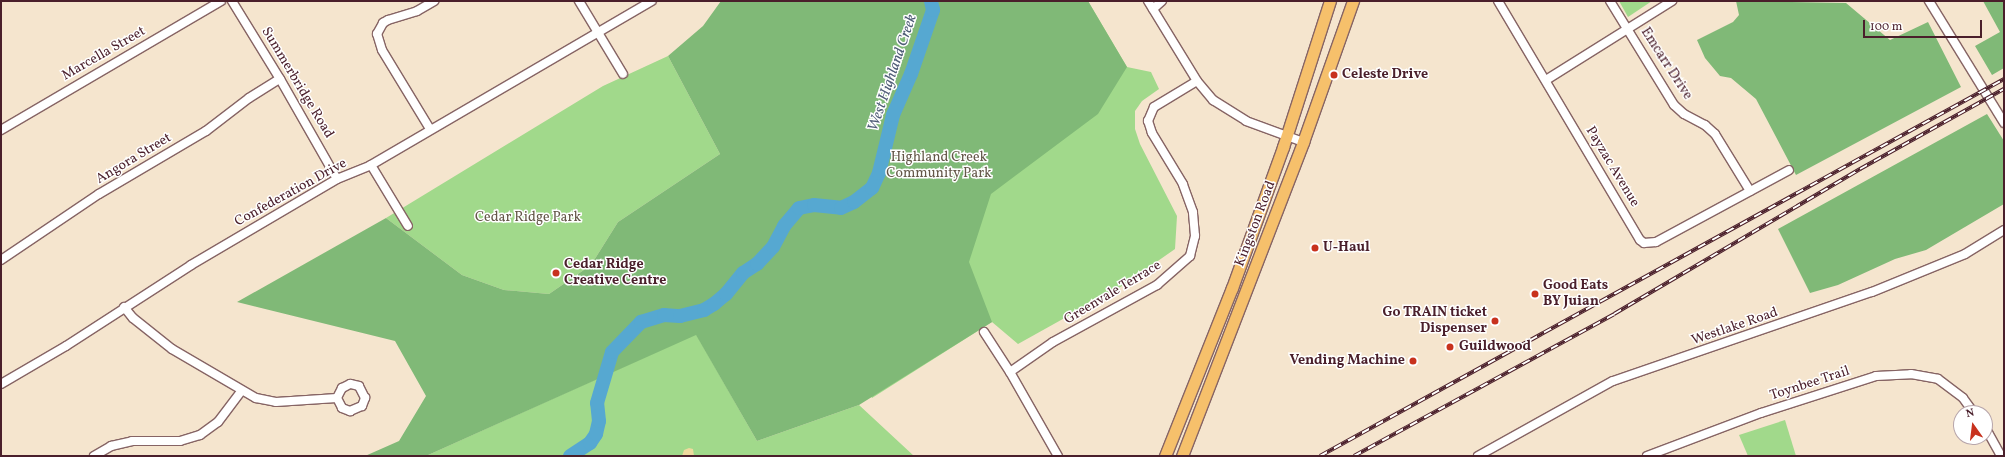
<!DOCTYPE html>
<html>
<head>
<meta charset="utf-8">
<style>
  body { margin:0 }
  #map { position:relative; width:2005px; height:457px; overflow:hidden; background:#f5e5ce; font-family:Vollkorn,serif }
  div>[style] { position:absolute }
  .green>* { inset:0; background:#a1d98b }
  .forest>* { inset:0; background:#80b977 }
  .sand>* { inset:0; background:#eeda9e }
  .river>* { height:14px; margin:-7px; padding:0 7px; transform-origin:7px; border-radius:7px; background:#56a8d1 }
  .roads { filter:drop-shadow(1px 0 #866464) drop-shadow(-1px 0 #866464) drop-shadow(0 1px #866464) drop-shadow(0 -1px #866464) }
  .minor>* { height:8px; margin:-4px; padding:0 4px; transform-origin:4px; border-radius:4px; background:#fff }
  .major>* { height:11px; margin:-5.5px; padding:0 5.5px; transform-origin:5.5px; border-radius:5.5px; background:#f6c06b }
  .rail>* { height:4px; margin-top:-2px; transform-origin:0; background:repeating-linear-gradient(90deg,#fff 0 8px,#4a1f2b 0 16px); box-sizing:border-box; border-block:1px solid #4a1f2b }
  .dots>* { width:11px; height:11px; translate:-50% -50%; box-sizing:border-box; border:2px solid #fff; border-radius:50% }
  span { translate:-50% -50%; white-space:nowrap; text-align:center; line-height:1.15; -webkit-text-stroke:3px #fff; paint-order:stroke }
  .street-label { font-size:14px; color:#4a1f2b }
  .poi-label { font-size:14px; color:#4a1f2b; font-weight:700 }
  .left { translate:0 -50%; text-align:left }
  .right { translate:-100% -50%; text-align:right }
  .park-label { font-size:14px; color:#645748 }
  .water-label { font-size:15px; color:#4f5d76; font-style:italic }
  .frame { position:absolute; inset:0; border:2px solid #4a1f2b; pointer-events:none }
  .north { position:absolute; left:1953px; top:405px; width:40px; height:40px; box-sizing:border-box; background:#fff; border:1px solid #b7a5aa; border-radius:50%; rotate:346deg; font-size:11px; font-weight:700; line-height:16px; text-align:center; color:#4a1f2b }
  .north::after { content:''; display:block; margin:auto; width:14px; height:18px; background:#c8321e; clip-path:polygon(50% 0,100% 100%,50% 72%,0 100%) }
  .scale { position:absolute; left:1863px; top:20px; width:119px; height:18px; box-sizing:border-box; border:2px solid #4a1f2b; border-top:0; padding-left:5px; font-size:12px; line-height:14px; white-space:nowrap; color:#4a1f2b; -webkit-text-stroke:3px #fff; paint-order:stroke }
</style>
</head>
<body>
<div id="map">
  <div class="green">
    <div style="clip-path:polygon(721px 1px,1088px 1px,1127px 67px,1151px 72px,1159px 89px,1142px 101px,1135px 111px,1135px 129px,1140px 144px,1177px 216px,1175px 249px,1122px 286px,1018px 344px,992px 322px,872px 398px)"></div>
    <div style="clip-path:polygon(1619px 1px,1652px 1px,1628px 17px)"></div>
    <div style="clip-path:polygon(668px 56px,720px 154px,618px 222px,591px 265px,549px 294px,504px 290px,462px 275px,386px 218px,603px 86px)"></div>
    <div style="clip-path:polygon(696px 334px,757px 441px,859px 405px,914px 456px,426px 456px)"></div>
    <div style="clip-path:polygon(1785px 420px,1796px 456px,1748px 456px,1739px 435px)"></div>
  </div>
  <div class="forest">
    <div style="clip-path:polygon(721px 1px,1088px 1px,1127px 67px,1098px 114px,991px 194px,969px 262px,992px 322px,859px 405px,757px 441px,696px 335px,426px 456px,365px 456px,399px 441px,426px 396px,395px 341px,237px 302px,386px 218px,462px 275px,504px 290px,549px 294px,591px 265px,618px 222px,720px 154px,668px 56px,703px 26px)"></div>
    <div style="clip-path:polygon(1736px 1px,1846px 3px,1890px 40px,1928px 22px,1961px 87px,1796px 175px,1756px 99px,1731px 78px,1720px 76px,1705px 58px,1697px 40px,1733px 22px,1739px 15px)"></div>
    <div style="clip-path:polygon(1983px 1px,2004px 1px,2004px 68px,1992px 75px,1975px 46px,2000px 32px)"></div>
    <div style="clip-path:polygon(1987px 114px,2004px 141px,2004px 204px,1926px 250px,1895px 259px,1838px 285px,1810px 293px,1778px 229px)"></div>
  </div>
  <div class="sand">
    <div style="clip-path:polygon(689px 448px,693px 449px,694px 456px,682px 456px,684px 450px)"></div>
  </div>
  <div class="river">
    <div style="left:570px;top:456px;width:24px;rotate:-33deg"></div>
    <div style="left:590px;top:443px;width:11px;rotate:-56deg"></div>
    <div style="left:596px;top:434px;width:13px;rotate:-77deg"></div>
    <div style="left:599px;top:421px;width:18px;rotate:-96deg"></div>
    <div style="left:597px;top:403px;width:53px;rotate:-73.6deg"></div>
    <div style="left:612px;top:352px;width:42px;rotate:-46deg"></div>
    <div style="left:641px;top:322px;width:24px;rotate:-17deg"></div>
    <div style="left:664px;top:315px;width:16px;rotate:4deg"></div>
    <div style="left:680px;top:316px;width:25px;rotate:-14deg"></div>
    <div style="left:704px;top:310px;width:12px;rotate:-31deg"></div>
    <div style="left:714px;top:304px;width:16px;rotate:-40deg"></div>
    <div style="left:726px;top:294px;width:27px;rotate:-51deg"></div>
    <div style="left:743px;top:273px;width:17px;rotate:-33deg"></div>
    <div style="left:757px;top:264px;width:23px;rotate:-47deg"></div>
    <div style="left:773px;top:247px;width:24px;rotate:-62deg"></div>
    <div style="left:784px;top:226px;width:23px;rotate:-50deg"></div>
    <div style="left:799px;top:208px;width:15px;rotate:-11deg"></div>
    <div style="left:814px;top:205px;width:27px;rotate:6deg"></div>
    <div style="left:841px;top:208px;width:14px;rotate:-25deg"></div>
    <div style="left:854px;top:202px;width:23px;rotate:-38deg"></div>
    <div style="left:872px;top:188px;width:17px;rotate:-65deg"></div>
    <div style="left:879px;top:173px;width:60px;rotate:-76.4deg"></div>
    <div style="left:893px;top:115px;width:45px;rotate:-66.3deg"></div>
    <div style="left:911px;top:74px;width:68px;rotate:-71deg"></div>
    <div style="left:933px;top:10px;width:9px;rotate:-103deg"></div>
  </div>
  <div class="roads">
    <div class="minor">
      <div style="left:232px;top:1px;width:92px;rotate:58.4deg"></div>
      <div style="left:280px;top:79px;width:115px;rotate:60.3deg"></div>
      <div style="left:579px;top:1px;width:85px;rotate:58.9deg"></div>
      <div style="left:1148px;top:1px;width:94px;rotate:58.5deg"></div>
      <div style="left:1197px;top:81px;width:25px;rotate:50deg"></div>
      <div style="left:1213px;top:100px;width:39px;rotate:32deg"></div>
      <div style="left:1246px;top:121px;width:61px;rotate:20.2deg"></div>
      <div style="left:1498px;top:1px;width:278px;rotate:59.3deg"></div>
      <div style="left:1640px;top:240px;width:5px;rotate:37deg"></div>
      <div style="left:1644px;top:243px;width:12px;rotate:-5deg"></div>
      <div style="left:1656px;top:242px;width:151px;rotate:-28.4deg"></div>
      <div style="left:1610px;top:1px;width:122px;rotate:58.4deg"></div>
      <div style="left:1674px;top:105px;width:13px;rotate:42deg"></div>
      <div style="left:1684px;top:114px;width:24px;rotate:28deg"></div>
      <div style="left:1705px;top:125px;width:13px;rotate:42deg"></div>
      <div style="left:1715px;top:134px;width:67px;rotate:58.4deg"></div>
      <div style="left:1929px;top:1px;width:143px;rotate:58.4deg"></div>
      <div style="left:1153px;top:9px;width:12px;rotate:-42deg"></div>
      <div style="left:1546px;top:80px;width:149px;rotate:-32.1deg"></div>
      <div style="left:430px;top:129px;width:92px;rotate:-121.3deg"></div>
      <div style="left:382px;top:50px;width:17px;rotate:-107deg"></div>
      <div style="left:377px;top:34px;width:13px;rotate:-61deg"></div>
      <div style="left:383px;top:23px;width:6px;rotate:-31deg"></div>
      <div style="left:388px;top:20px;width:30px;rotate:-17deg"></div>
      <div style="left:417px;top:11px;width:20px;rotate:-30deg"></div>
      <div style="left:1px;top:130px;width:255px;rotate:-30.4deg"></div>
      <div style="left:371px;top:165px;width:71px;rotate:58.8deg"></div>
      <div style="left:1px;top:260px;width:118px;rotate:-34deg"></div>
      <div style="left:99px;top:194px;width:124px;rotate:-30.5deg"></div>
      <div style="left:206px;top:131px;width:54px;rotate:-37.5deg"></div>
      <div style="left:249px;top:98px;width:36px;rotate:-32deg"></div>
      <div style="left:124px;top:307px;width:14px;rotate:51deg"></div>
      <div style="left:133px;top:318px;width:50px;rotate:38.5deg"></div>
      <div style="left:172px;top:349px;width:97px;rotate:30.3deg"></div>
      <div style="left:256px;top:398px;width:20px;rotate:11deg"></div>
      <div style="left:276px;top:402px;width:61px;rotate:-3.8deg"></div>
      <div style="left:337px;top:398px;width:11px;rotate:63deg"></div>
      <div style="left:342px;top:408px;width:9px;rotate:21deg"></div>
      <div style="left:350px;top:411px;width:13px;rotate:-23deg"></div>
      <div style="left:362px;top:406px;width:9px;rotate:-69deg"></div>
      <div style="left:365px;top:398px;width:13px;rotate:-117deg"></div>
      <div style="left:359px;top:386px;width:9px;rotate:-167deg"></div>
      <div style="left:350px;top:384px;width:9px;rotate:153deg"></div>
      <div style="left:342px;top:388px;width:11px;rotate:117deg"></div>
      <div style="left:984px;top:332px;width:48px;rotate:57deg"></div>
      <div style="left:1010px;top:372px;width:97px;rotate:60.3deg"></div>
      <div style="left:1010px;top:372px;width:52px;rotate:-34.9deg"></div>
      <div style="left:1053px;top:342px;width:119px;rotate:-28.7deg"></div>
      <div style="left:1157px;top:285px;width:44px;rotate:-41.3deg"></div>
      <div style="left:1190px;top:256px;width:21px;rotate:-76deg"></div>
      <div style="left:1195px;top:236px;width:24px;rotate:-95deg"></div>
      <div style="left:1193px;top:212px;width:30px;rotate:-110deg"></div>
      <div style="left:1183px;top:184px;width:60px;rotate:-121.3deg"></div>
      <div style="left:1152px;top:133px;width:13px;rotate:-108deg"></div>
      <div style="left:1148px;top:121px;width:15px;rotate:-67deg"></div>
      <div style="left:1154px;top:107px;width:50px;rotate:-31.2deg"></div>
      <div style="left:1px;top:384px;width:75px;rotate:-30.3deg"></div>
      <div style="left:66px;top:346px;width:149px;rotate:-32.9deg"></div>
      <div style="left:191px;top:265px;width:169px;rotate:-30.5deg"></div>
      <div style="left:337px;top:179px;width:37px;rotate:-22deg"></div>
      <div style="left:371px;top:165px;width:325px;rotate:-30.3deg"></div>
      <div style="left:1985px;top:427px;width:33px;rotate:61deg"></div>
      <div style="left:94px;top:456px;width:20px;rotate:-30deg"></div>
      <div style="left:111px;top:446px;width:22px;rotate:-13deg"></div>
      <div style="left:132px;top:441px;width:48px"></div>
      <div style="left:180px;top:441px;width:21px;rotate:-17deg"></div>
      <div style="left:200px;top:435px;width:22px;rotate:-36deg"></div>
      <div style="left:218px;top:422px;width:39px;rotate:-53deg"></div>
      <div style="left:1478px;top:456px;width:154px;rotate:-29.1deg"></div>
      <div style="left:1613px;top:381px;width:274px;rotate:-19deg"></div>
      <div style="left:1872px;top:292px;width:100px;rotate:-22.2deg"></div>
      <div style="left:1965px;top:254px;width:46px;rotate:-31.6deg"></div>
      <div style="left:1647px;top:456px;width:122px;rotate:-20.7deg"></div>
      <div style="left:1761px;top:413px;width:121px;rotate:-17.8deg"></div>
      <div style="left:1876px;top:376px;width:35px;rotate:-3deg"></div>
      <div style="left:1911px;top:374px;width:27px;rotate:10deg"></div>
      <div style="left:1938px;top:379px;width:31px;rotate:37deg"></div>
      <div style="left:1963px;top:398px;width:19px;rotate:54deg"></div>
    </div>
    <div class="major">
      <div style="left:1165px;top:456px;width:181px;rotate:-68.3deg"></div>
      <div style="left:1232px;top:288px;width:150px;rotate:-70.1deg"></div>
      <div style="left:1283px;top:147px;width:153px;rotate:-72.2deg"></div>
      <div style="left:1182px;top:456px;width:337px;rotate:-68.9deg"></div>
      <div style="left:1303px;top:142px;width:150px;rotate:-70.5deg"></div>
    </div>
  </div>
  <div class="rail">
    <div style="left:1320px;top:456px;width:781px;rotate:-28.86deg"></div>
    <div style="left:1354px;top:456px;width:296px;rotate:-28.6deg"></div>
    <div style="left:1614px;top:314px;width:286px;rotate:-30.5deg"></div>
    <div style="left:1860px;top:169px;width:165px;rotate:-29.1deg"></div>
  </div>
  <div class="dots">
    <div style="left:1334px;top:75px;background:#c8321e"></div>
    <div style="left:1315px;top:248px;background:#c8321e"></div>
    <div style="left:556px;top:273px;background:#c8321e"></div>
    <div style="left:1535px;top:294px;background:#c8321e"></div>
    <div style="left:1495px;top:321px;background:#c8321e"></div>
    <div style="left:1450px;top:347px;background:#c8321e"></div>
    <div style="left:1413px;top:361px;background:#c8321e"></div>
  </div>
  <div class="street-label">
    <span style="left:104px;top:54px;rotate:-30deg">Marcella Street</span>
    <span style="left:1666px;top:64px;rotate:57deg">Emcarr Drive</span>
    <span style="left:297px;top:83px;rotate:59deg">Summerbridge Road</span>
    <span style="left:134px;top:159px;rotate:-31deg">Angora Street</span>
    <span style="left:1612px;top:167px;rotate:59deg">Payzac Avenue</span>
    <span style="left:291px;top:193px;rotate:-29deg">Confederation Drive</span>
    <span style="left:1256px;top:224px;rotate:-69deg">Kingston Road</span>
    <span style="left:1113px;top:293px;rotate:-31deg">Greenvale Terrace</span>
    <span style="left:1735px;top:327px;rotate:-19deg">Westlake Road</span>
    <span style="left:1810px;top:384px;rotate:-18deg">Toynbee Trail</span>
  </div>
  <div class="poi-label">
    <span class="left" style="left:1342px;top:75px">Celeste Drive</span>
    <span class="left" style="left:1323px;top:248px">U-Haul</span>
    <span class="left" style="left:564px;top:273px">Cedar Ridge<br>Creative Centre</span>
    <span class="left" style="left:1543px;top:294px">Good Eats<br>BY Juian</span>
    <span class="right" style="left:1487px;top:321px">Go TRAIN ticket<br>Dispenser</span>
    <span class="left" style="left:1459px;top:347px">Guildwood</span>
    <span class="right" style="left:1405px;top:361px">Vending Machine</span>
  </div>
  <div class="park-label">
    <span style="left:939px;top:166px">Highland Creek<br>Community Park</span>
    <span style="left:528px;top:218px">Cedar Ridge Park</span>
  </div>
  <div class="water-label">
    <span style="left:893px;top:73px;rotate:-71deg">West Highland Creek</span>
  </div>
  <div class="frame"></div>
  <div class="north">N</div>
  <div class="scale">100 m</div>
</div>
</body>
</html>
